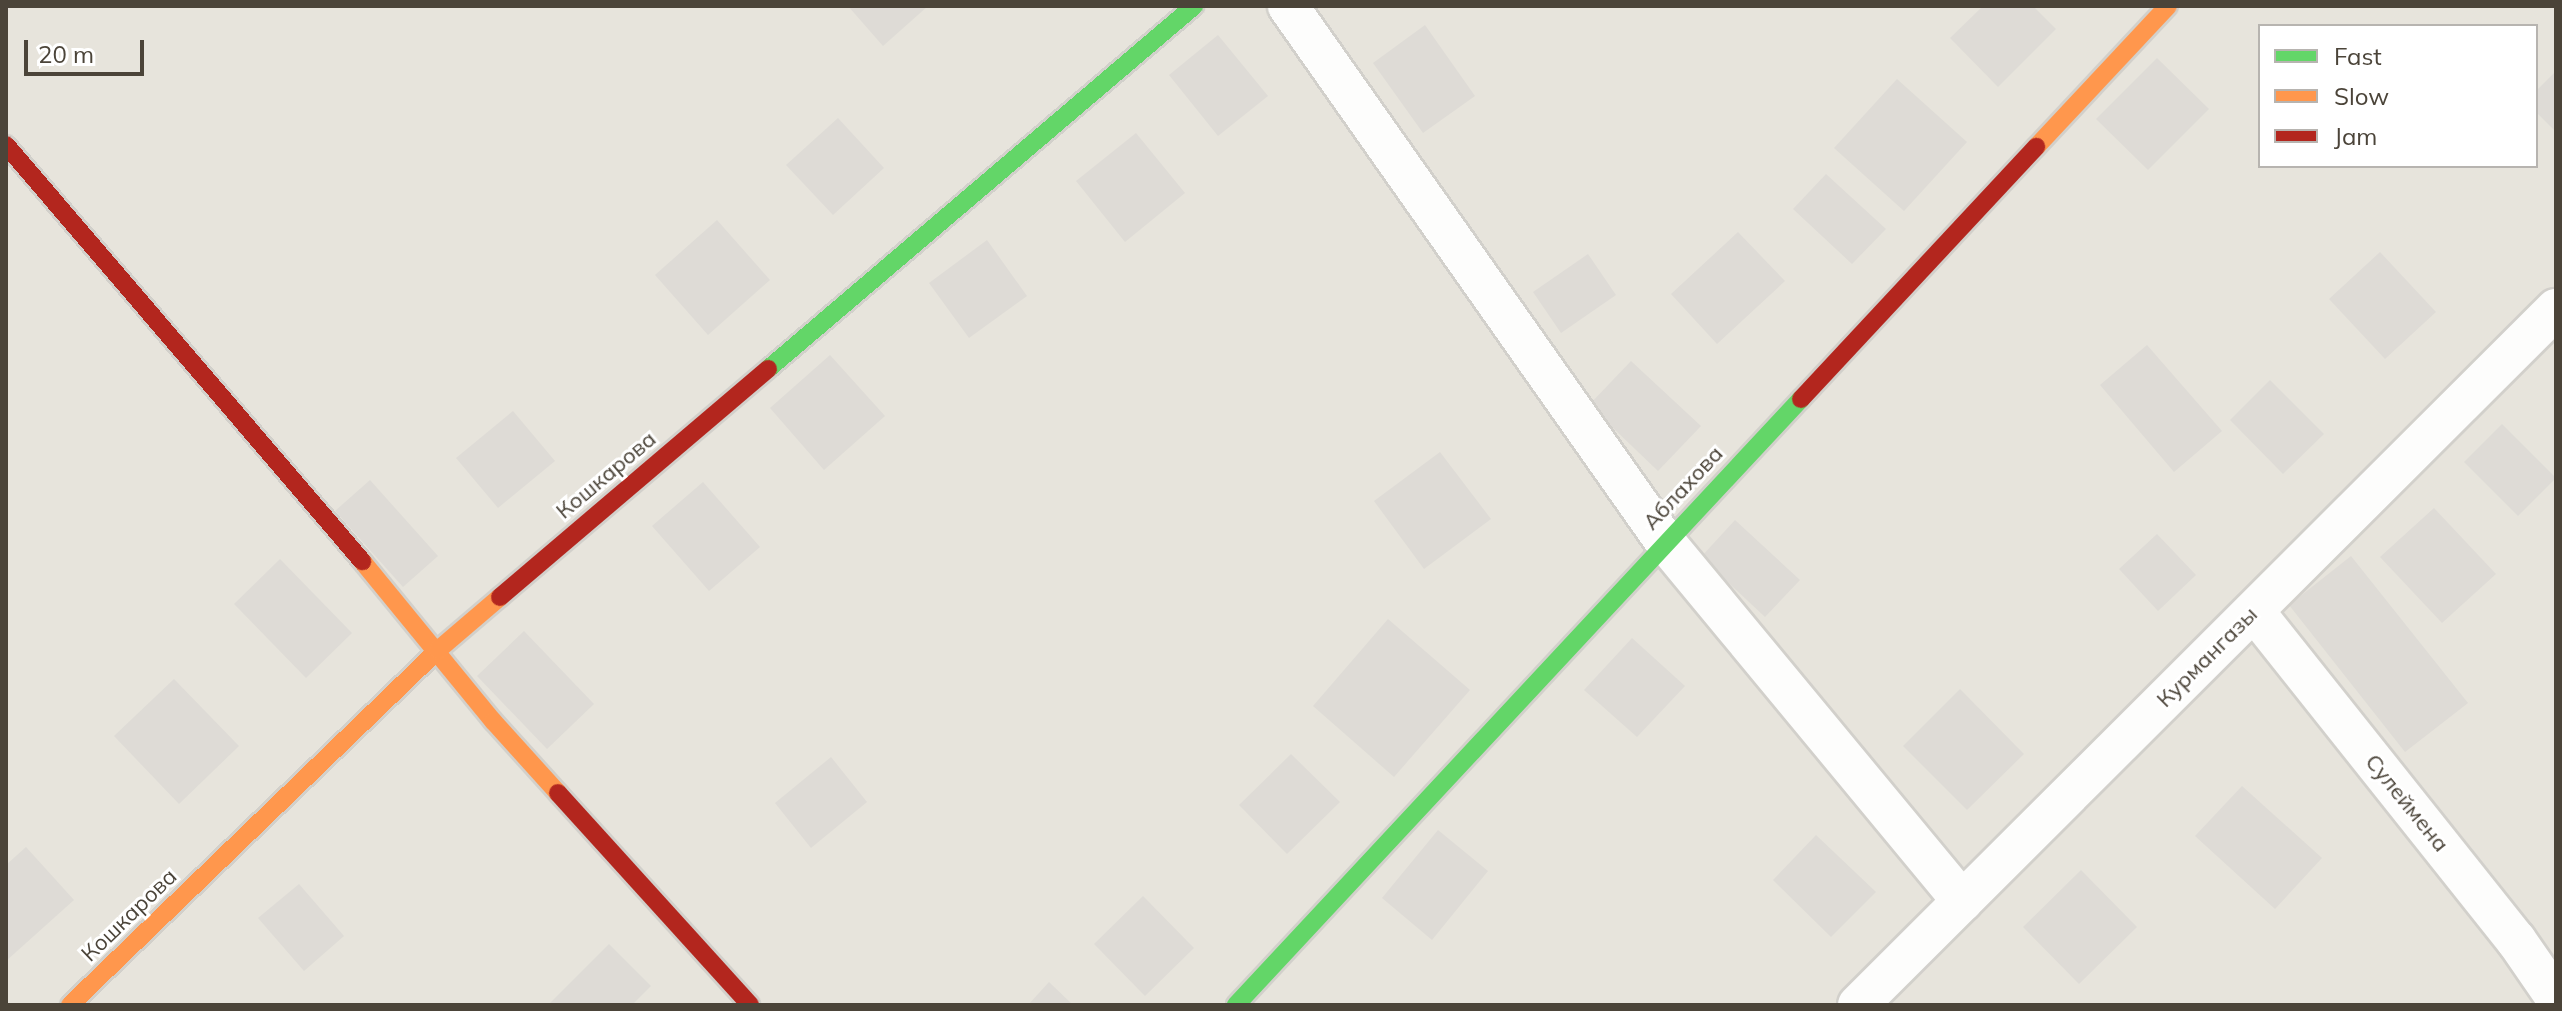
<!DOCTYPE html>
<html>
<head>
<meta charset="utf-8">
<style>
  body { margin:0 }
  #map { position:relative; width:2562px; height:1011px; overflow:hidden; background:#f4f2ee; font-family:Mulish,sans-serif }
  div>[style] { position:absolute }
  .residential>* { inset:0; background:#e7e4dc }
  .building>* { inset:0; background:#dedbd6 }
  .roads { filter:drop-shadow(2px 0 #d2d0cb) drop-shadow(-2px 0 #d2d0cb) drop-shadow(0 2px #d2d0cb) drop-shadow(0 -2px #d2d0cb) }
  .street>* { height:40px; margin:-20px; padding:0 20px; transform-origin:20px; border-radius:20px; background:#fdfdfc }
  .fast>* { height:18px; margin:-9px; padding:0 9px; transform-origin:9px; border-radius:9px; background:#63d668 }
  .slow>* { height:18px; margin:-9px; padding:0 9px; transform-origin:9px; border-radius:9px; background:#ff974d }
  .jam>* { height:18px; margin:-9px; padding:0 9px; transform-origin:9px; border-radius:9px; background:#b3261e }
  span { translate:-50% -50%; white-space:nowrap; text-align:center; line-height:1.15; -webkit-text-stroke:6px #fff; paint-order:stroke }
  .street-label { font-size:22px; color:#4b4439 }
  .frame { position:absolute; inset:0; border:8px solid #4b4439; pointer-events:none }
  .legend { position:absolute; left:2258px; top:24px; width:280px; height:144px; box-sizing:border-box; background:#fff; border:2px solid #b7b4b0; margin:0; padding:10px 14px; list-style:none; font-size:24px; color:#4b4439 }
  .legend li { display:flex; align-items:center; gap:16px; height:40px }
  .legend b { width:40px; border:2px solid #b7b4b0 }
  .scale { position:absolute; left:24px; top:40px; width:120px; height:36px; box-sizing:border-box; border:4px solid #4b4439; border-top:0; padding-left:10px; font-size:24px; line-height:28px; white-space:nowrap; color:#4b4439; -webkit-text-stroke:6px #fff; paint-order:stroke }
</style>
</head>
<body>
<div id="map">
  <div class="residential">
    <div style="clip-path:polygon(evenodd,6px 6px,2556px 6px,2556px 1005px,6px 1005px,6px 6px,2260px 26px,2536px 26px,2536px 166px,2260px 166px,2260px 26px)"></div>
  </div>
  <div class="building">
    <div style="clip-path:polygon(848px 6px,928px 6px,883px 46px)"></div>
    <div style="clip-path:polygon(1983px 6px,2033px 6px,2056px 29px,1998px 87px,1950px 38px)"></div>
    <div style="clip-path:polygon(1425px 25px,1475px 96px,1423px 133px,1373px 63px)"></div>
    <div style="clip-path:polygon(1218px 35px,1268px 96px,1218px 136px,1169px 75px)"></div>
    <div style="clip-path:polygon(2157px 58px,2209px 109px,2148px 170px,2096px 119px)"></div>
    <div style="clip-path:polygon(2556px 71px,2556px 132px,2536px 112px,2536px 91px)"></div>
    <div style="clip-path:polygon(1897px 79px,1967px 142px,1904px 211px,1834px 148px)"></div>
    <div style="clip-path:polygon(838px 118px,884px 168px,833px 215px,786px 165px)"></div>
    <div style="clip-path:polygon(1136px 133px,1185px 193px,1125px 242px,1076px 181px)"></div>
    <div style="clip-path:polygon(1826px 174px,1886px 229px,1852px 264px,1793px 209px)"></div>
    <div style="clip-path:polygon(717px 220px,770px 280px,708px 335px,655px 275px)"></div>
    <div style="clip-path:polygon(1738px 232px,1785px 281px,1717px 344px,1671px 294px)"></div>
    <div style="clip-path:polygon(987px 240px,1027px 296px,969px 338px,929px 283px)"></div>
    <div style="clip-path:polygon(2380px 252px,2436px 312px,2385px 359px,2329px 299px)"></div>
    <div style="clip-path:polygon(1588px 254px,1616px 295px,1561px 333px,1533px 292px)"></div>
    <div style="clip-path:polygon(2147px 345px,2222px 431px,2174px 472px,2100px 385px)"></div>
    <div style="clip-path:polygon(830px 355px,885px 416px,824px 470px,770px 408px)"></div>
    <div style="clip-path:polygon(1631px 361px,1701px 426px,1658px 471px,1589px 405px)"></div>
    <div style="clip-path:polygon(2270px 380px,2324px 434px,2283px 474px,2230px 420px)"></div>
    <div style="clip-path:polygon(513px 411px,555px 461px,498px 508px,456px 458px)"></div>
    <div style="clip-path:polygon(2502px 424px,2556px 478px,2518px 516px,2464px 462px)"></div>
    <div style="clip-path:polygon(1440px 452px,1491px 519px,1424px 569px,1374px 501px)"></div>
    <div style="clip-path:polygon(370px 480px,438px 556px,403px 587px,335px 511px)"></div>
    <div style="clip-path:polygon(703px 482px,760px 547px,709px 591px,652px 526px)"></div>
    <div style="clip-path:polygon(2434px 508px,2496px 574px,2442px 623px,2380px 557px)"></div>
    <div style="clip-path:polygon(1735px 520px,1800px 580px,1765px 617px,1701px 557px)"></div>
    <div style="clip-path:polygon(2157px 534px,2196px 575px,2158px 611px,2119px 569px)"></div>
    <div style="clip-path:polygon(2351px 556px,2468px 703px,2405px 752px,2289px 605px)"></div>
    <div style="clip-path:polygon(280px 559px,352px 633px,306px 678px,234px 604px)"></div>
    <div style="clip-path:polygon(1388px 619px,1470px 690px,1394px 777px,1313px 706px)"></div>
    <div style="clip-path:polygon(524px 631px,594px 704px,547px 749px,477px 676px)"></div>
    <div style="clip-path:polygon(1632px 638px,1685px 686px,1637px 737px,1584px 690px)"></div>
    <div style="clip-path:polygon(174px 679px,239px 746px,179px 804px,114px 736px)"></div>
    <div style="clip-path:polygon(1960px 689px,2024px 754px,1967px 810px,1903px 746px)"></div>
    <div style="clip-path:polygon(1291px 754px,1340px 802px,1287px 854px,1239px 805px)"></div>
    <div style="clip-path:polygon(831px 757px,867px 802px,811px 848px,775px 803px)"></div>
    <div style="clip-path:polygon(2242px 786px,2322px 858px,2275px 909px,2195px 836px)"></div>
    <div style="clip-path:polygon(1438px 830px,1488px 871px,1432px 940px,1382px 898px)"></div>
    <div style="clip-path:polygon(1816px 835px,1876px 892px,1831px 937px,1773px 880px)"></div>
    <div style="clip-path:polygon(26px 847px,74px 900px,6px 961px,6px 865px)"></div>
    <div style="clip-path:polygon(2081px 870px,2137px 927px,2079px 984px,2023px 927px)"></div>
    <div style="clip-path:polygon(299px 884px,344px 936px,304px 971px,258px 918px)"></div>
    <div style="clip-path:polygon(1143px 896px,1194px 948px,1145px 996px,1094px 944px)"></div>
    <div style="clip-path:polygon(609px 944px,651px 986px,632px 1005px,548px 1005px)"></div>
    <div style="clip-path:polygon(1049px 982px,1073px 1005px,1028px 1005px)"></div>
  </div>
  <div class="roads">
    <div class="street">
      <div style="left:1288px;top:6px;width:657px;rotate:54.86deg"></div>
      <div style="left:1666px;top:543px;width:465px;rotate:50.4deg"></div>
      <div style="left:2254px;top:611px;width:421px;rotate:51.5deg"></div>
      <div style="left:2516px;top:940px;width:70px;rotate:55.4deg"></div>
      <div style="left:1858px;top:1005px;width:986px;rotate:-44.92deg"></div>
    </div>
    <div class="fast">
      <div style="left:768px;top:369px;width:560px;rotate:-40.43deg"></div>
      <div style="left:1236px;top:1005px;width:829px;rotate:-47.01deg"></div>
    </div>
    <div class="slow">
      <div style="left:2036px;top:147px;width:193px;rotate:-46.9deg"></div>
      <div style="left:362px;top:561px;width:207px;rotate:50.7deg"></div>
      <div style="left:493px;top:721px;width:97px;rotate:47.9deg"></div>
      <div style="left:70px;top:1005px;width:511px;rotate:-43.97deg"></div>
      <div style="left:438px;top:650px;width:82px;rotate:-40.5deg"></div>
    </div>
    <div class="jam">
      <div style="left:6px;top:145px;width:548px;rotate:49.44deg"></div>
      <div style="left:1801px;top:399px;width:345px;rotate:-47deg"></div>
      <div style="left:500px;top:597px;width:352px;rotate:-40.4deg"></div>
      <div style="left:558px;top:793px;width:286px;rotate:47.8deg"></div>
    </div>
  </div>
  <div class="street-label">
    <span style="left:606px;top:475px;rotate:-40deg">Кошкарова</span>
    <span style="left:1683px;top:488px;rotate:-47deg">Аблахова</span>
    <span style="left:2207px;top:657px;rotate:-45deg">Курмангазы</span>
    <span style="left:2407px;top:803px;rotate:51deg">Сулеймена</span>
    <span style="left:129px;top:915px;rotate:-44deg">Кошкарова</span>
  </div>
  <div class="frame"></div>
  <ul class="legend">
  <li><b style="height:10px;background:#63d668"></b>Fast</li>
  <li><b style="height:10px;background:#ff974d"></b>Slow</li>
  <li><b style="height:10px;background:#b3261e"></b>Jam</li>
  </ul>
  <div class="scale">20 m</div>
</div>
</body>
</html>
